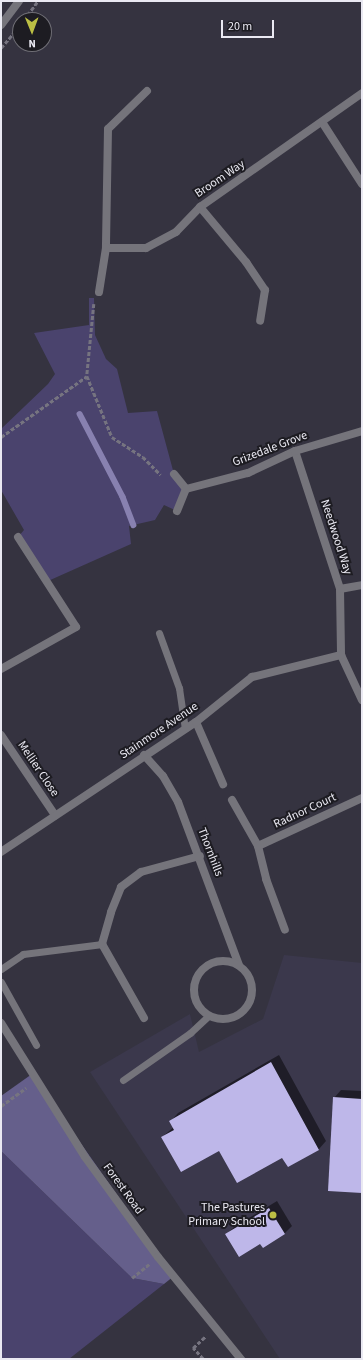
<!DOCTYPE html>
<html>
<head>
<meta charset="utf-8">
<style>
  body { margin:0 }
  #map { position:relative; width:363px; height:1360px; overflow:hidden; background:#353340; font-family:"Source Sans 3",sans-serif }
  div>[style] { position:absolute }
  .built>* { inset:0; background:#3b384c }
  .green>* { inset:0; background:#4a436d }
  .forest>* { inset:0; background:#655f8b }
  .shadow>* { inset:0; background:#0007 }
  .stream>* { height:5.5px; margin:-2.75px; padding:0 2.75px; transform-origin:2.75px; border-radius:2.75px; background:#8881b0 }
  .building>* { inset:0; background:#beb7e9 }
  .path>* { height:2.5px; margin-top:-1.25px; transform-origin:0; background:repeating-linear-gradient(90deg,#767480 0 4px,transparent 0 6px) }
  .service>* { height:7px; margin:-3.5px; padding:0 3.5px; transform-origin:3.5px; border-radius:3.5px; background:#75747b }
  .minor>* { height:8px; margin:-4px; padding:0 4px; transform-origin:4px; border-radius:4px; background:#75747b }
  .minor>.ring { margin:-4px; padding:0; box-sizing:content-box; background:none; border:8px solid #75747b; border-radius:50% }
  .tertiary>* { height:8px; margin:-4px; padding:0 4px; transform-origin:4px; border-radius:4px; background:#75747b }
  .dots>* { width:11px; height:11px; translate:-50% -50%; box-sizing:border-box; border:2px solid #1d1c22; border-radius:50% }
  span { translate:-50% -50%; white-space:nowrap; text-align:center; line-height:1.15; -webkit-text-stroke:4px #1d1c22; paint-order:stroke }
  .street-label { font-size:12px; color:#eae9f2 }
  .poi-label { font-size:12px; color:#eae9f2 }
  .right { translate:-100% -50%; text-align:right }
  .frame { position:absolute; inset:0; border:2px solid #eae9f2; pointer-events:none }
  .north { position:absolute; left:12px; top:12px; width:40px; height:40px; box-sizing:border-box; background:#1d1c22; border:1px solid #6f6e75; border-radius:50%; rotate:179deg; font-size:11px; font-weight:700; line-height:16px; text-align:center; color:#eae9f2 }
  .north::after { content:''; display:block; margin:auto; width:14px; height:18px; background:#bcbf44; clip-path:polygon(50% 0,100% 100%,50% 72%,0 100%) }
  .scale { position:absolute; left:221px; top:20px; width:53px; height:18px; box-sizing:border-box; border:2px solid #eae9f2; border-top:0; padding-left:5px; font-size:12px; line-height:14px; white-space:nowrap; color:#eae9f2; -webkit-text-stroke:3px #1d1c22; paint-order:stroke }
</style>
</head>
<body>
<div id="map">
  <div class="built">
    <div style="clip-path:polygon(284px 955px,362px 963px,362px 1359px,280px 1359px,90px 1072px,190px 1014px,199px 1052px,263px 1019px)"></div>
  </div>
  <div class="green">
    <div style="clip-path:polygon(89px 298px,94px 298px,95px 335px,106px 359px,117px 369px,128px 413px,157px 411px,174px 474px,186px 489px,177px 511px,164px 505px,155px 520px,129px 526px,131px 544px,48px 581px,18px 537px,24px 530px,1px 490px,1px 429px,48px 384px,55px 374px,34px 333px,89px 325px)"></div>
    <div style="clip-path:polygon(1px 1151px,132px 1278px,164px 1284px,69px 1359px,1px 1359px)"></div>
  </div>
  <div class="forest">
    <div style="clip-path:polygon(32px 1074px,174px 1276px,164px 1284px,132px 1278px,1px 1151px,1px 1096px)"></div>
  </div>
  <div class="shadow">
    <div style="clip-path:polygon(279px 1055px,326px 1141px,319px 1149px,288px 1166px,283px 1157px,220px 1150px,162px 1137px,174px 1127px,171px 1121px,178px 1113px)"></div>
    <div style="clip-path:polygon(341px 1090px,362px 1091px,362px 1192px,334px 1098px)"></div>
    <div style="clip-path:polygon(277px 1201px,292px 1226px,284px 1234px,260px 1243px,227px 1234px,234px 1227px)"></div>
  </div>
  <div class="stream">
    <div style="left:80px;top:414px;width:93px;rotate:62.6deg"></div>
    <div style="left:123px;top:497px;width:30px;rotate:69deg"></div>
  </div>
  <div class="building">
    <div style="clip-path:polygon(271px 1062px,319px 1150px,288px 1167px,282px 1158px,237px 1183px,219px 1151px,181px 1172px,161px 1137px,174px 1130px,169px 1121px)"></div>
    <div style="clip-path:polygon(333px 1097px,362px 1099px,362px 1193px,328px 1191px)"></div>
    <div style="clip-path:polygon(269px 1208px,285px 1234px,263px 1248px,260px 1244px,239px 1257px,225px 1234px)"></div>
  </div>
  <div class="path">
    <div style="left:24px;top:20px;width:24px;rotate:-54deg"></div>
    <div style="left:1px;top:48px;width:30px;rotate:-50deg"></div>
    <div style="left:94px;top:304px;width:72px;rotate:95.6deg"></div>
    <div style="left:87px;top:376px;width:66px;rotate:67.7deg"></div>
    <div style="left:112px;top:437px;width:37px;rotate:33deg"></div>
    <div style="left:143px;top:457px;width:25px;rotate:45deg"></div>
    <div style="left:1px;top:437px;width:105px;rotate:-35.3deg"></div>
    <div style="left:1px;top:1106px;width:31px;rotate:-36deg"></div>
    <div style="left:132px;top:1278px;width:22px;rotate:-39deg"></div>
    <div style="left:203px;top:1359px;width:15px;rotate:-132deg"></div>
    <div style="left:193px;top:1348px;width:18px;rotate:-43deg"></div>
  </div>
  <div class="service">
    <div style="left:159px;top:633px;width:59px;rotate:70deg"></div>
    <div style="left:179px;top:688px;width:41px;rotate:81.7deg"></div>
    <div style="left:1px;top:969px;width:27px;rotate:-34deg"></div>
    <div style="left:23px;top:954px;width:80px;rotate:-7.2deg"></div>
    <div style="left:1px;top:982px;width:72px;rotate:60.9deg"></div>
    <div style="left:123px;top:1080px;width:82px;rotate:-35deg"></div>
    <div style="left:190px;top:1033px;width:25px;rotate:-43deg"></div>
  </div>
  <div class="minor">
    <div style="left:1px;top:25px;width:30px;rotate:-53deg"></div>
    <div style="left:147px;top:91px;width:54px;rotate:135.7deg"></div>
    <div style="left:108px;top:129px;width:119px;rotate:91deg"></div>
    <div style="left:106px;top:248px;width:40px"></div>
    <div style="left:146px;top:248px;width:34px;rotate:-28deg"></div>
    <div style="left:176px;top:232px;width:35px;rotate:-46deg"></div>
    <div style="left:200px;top:207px;width:198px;rotate:-35.1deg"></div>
    <div style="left:322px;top:122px;width:74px;rotate:57.2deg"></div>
    <div style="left:200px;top:207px;width:72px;rotate:50.1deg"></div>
    <div style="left:246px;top:262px;width:34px;rotate:56deg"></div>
    <div style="left:265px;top:290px;width:31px;rotate:99deg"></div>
    <div style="left:99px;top:292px;width:45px;rotate:-81deg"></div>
    <div style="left:295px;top:451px;width:145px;rotate:71.9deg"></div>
    <div style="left:340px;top:589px;width:66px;rotate:89.1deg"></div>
    <div style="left:341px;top:655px;width:50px;rotate:65deg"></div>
    <div style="left:174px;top:474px;width:19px;rotate:51deg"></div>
    <div style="left:186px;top:489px;width:64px;rotate:-14.5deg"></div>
    <div style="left:248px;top:473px;width:52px;rotate:-25.1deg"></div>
    <div style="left:295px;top:451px;width:70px;rotate:-16.6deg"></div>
    <div style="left:177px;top:511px;width:24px;rotate:-68deg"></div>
    <div style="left:340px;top:589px;width:22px;rotate:-10deg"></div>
    <div style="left:1px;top:669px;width:86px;rotate:-29.2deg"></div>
    <div style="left:76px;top:627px;width:107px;rotate:-122.8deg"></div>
    <div style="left:196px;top:722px;width:68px;rotate:66.5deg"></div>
    <div style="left:1px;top:735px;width:97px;rotate:56deg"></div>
    <div style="left:144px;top:755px;width:28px;rotate:48deg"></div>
    <div style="left:163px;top:776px;width:30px;rotate:60deg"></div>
    <div style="left:178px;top:802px;width:174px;rotate:69.5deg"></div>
    <div style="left:232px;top:800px;width:53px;rotate:60.5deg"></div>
    <div style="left:258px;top:846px;width:34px;rotate:76deg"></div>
    <div style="left:266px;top:879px;width:54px;rotate:69.6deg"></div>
    <div style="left:258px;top:846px;width:115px;rotate:-24.8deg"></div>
    <div style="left:1px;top:852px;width:234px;rotate:-33.7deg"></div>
    <div style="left:196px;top:722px;width:72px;rotate:-38.8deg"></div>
    <div style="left:252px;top:677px;width:92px;rotate:-13.9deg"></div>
    <div class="ring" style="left:194px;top:961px;width:50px;height:50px"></div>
    <div style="left:144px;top:1018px;width:85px;rotate:-119.6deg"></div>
    <div style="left:102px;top:944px;width:33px;rotate:-74deg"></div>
    <div style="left:111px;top:912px;width:27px;rotate:-68deg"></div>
    <div style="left:121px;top:887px;width:25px;rotate:-37deg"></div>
    <div style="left:141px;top:872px;width:61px;rotate:-15.2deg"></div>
  </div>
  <div class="tertiary">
    <div style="left:1px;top:1023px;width:158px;rotate:57.9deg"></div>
    <div style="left:85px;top:1157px;width:124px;rotate:53.9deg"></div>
    <div style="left:158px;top:1257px;width:132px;rotate:50.9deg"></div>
  </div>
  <div class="dots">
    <div style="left:273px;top:1215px;background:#bcbf44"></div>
  </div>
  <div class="street-label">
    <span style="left:220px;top:179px;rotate:-34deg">Broom Way</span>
    <span style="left:270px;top:449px;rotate:-21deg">Grizedale Grove</span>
    <span style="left:336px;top:537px;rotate:72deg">Needwood Way</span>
    <span style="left:159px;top:731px;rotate:-34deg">Stainmore Avenue</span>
    <span style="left:38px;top:769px;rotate:56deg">Mellier Close</span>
    <span style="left:305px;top:811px;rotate:-25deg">Radnor Court</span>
    <span style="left:210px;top:852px;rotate:69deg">Thornhills</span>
    <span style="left:123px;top:1189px;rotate:54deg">Forest Road</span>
  </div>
  <div class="poi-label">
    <span class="right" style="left:265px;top:1215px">The Pastures<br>Primary School</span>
  </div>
  <div class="frame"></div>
  <div class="north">N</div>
  <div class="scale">20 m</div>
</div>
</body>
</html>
